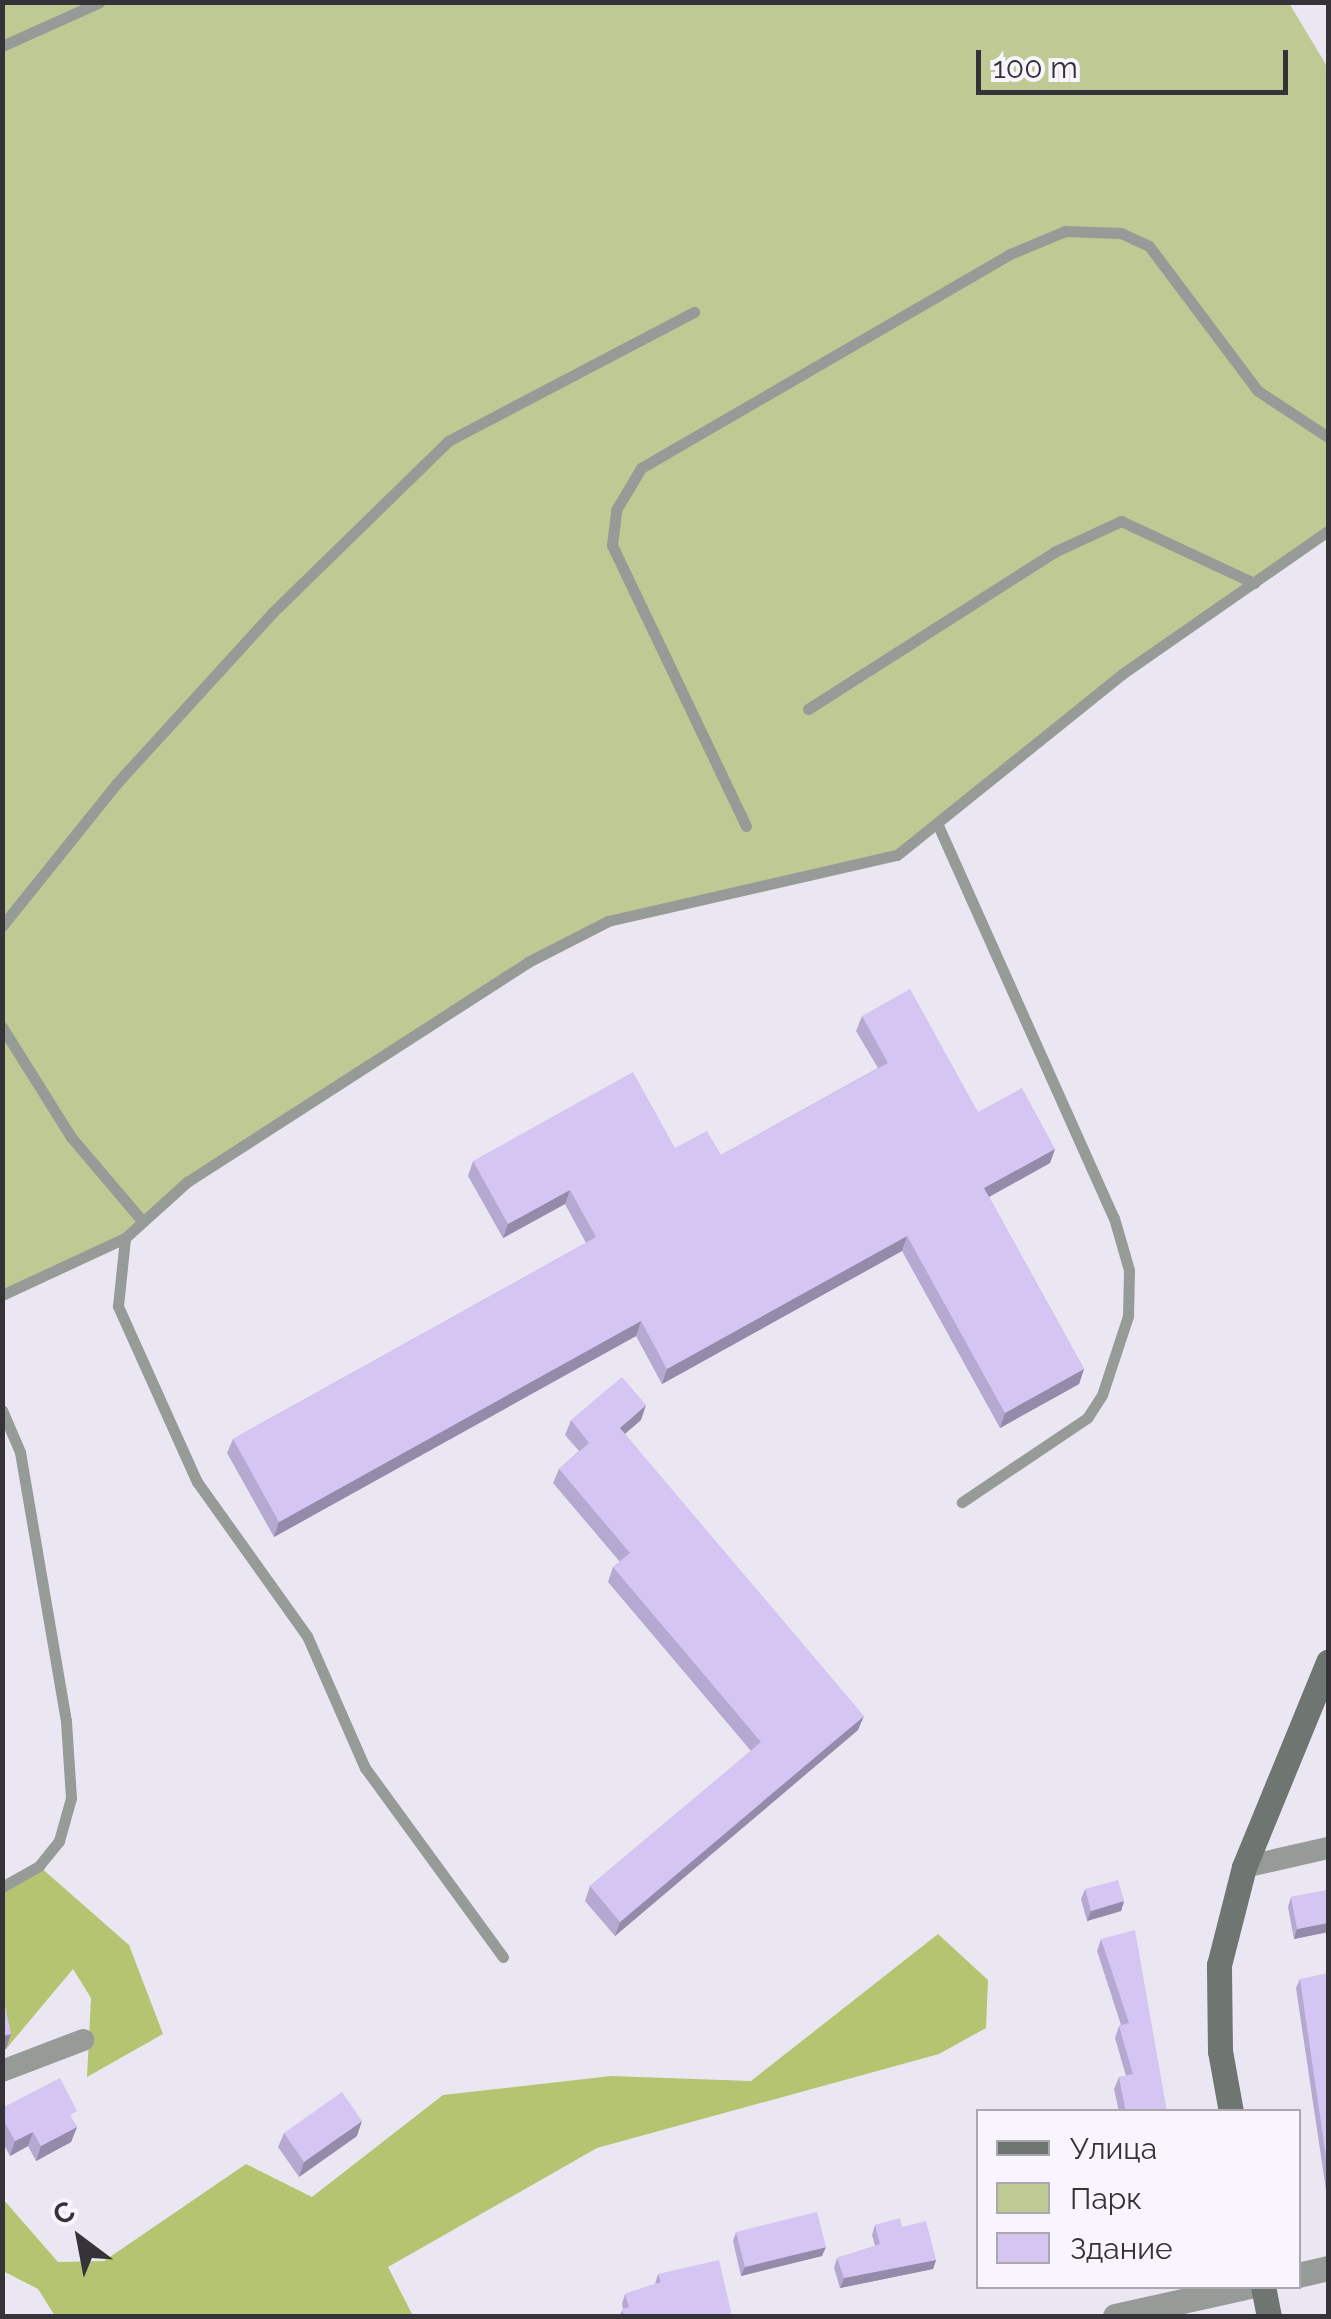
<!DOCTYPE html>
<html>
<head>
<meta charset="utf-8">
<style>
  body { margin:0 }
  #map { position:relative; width:1331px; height:2319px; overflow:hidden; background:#ebe7f2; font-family:Raleway,sans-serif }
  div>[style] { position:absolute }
  .green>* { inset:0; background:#bec993 }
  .forest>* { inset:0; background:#b5c471 }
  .service>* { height:11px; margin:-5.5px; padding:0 5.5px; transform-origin:5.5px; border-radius:5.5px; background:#969b97 }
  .minor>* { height:22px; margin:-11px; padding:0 11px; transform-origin:11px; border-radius:11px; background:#969b97 }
  .tertiary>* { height:25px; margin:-12.5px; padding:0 12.5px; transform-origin:12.5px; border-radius:12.5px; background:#969b97 }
  .secondary>* { height:25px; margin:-12.5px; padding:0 12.5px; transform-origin:12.5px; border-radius:12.5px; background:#6f7570 }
  .wall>* { inset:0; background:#b6a9d1 }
  .shaded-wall>* { inset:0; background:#948aaa }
  .building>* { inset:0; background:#d4c5f3 }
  span { translate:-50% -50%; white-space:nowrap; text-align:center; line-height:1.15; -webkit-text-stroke:10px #f8f5fe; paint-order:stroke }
  .frame { position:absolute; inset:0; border:5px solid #353337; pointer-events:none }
  .legend { position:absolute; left:976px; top:2109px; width:325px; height:180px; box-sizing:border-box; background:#f8f5fe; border:2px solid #aaa7ae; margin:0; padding:12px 18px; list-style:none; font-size:30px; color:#353337 }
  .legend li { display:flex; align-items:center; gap:20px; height:50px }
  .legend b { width:50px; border:2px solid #aaa7ae }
  .north { position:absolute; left:30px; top:2189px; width:100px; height:100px; -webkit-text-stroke:8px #f8f5fe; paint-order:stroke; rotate:328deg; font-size:28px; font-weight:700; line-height:40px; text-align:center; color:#353337 }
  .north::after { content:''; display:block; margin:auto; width:35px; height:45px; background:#353337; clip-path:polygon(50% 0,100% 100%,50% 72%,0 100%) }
  .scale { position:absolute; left:976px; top:50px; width:312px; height:45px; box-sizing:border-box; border:5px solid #353337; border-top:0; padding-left:12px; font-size:30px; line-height:35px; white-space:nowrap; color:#353337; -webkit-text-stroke:8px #f8f5fe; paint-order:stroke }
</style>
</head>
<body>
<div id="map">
  <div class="green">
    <div style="clip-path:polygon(2px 3px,1289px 3px,1328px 68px,1328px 531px,1122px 674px,897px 855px,608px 921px,528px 962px,188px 1182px,125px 1238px,3px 1295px)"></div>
  </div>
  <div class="forest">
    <div style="clip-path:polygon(39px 1866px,129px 1945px,163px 2034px,87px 2077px,91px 1998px,73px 1969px,6px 2049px,2px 1888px)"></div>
    <div style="clip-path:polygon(938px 1934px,988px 1980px,986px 2028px,939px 2054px,597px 2148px,388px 2267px,413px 2316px,55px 2316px,38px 2289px,3px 2271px,3px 2199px,58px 2262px,104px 2261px,246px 2164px,312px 2197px,443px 2095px,611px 2076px,751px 2081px)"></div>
  </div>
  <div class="service">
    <div style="left:2px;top:46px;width:107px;rotate:-24.2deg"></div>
    <div style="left:808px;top:709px;width:292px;rotate:-32.5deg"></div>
    <div style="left:1054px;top:552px;width:74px;rotate:-24.8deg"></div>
    <div style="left:1121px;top:521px;width:147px;rotate:25deg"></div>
    <div style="left:937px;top:823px;width:433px;rotate:65.9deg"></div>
    <div style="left:1114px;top:1218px;width:54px;rotate:73.9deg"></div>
    <div style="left:1129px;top:1270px;width:46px;rotate:91.2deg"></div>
    <div style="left:1128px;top:1316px;width:83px;rotate:108.2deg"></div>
    <div style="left:1102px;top:1395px;width:27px;rotate:123deg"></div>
    <div style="left:1087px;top:1418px;width:151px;rotate:146.1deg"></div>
    <div style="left:746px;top:826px;width:311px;rotate:-115.5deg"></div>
    <div style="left:612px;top:545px;width:35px;rotate:-83deg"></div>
    <div style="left:616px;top:510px;width:49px;rotate:-59.2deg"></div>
    <div style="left:641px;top:468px;width:427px;rotate:-30.1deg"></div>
    <div style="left:1010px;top:254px;width:60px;rotate:-22.7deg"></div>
    <div style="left:1065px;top:231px;width:56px;rotate:2deg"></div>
    <div style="left:1121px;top:233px;width:31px;rotate:25deg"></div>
    <div style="left:1149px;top:246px;width:181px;rotate:53.1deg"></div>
    <div style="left:1258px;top:391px;width:84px;rotate:33.3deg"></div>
    <div style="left:2px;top:926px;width:182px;rotate:-51.2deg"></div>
    <div style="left:116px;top:784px;width:231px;rotate:-47.6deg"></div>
    <div style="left:272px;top:613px;width:246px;rotate:-44.3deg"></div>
    <div style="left:448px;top:441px;width:278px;rotate:-27.7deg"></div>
    <div style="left:2px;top:1027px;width:130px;rotate:57.9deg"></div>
    <div style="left:71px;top:1137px;width:111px;rotate:49.7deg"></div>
    <div style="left:2px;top:1295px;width:136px;rotate:-24.9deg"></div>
    <div style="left:2px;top:1410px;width:46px;rotate:66.8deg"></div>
    <div style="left:20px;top:1452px;width:273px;rotate:80.3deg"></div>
    <div style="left:66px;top:1721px;width:77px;rotate:86.3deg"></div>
    <div style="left:71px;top:1798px;width:45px;rotate:105.6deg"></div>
    <div style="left:59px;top:1841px;width:32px;rotate:129deg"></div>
    <div style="left:39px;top:1866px;width:43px;rotate:150.4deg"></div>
    <div style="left:503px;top:1957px;width:234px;rotate:-126.1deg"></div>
    <div style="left:365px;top:1768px;width:144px;rotate:-113.7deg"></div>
    <div style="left:307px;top:1636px;width:189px;rotate:-125.5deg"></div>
    <div style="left:197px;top:1482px;width:193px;rotate:-114.2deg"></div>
    <div style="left:118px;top:1306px;width:68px;rotate:-84.1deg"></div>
    <div style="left:125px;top:1238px;width:84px;rotate:-42.1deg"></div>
    <div style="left:187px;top:1182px;width:406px;rotate:-32.8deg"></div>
    <div style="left:528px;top:962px;width:90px;rotate:-27.1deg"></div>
    <div style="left:608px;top:921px;width:296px;rotate:-12.9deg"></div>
    <div style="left:897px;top:855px;width:289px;rotate:-38.8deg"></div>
    <div style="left:1122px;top:674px;width:251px;rotate:-34.8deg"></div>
  </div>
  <div class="minor">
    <div style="left:1244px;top:1867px;width:86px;rotate:-12.7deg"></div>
    <div style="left:2px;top:2071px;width:87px;rotate:-20.9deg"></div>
  </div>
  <div class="tertiary">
    <div style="left:1298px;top:2275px;width:31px;rotate:-13deg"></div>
    <div style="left:1115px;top:2316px;width:138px;rotate:-12.5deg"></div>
  </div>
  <div class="secondary">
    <div style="left:1231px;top:2112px;width:62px;rotate:-100.2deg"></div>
    <div style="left:1220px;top:2051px;width:86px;rotate:-90.7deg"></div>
    <div style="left:1219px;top:1965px;width:101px;rotate:-75.7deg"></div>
    <div style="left:1244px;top:1867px;width:222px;rotate:-67.7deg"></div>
    <div style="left:1263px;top:2286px;width:31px;rotate:79deg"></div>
  </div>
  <div class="wall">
    <div style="clip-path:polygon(862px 1016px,978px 1112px,1055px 1149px,1050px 1163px,989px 1197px,1084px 1369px,1079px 1384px,1000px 1428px,902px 1251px,662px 1384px,636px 1336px,274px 1537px,227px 1453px,233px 1439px,586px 1243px,565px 1204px,503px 1238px,468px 1176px,473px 1161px,675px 1148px,721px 1155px,878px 1068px,856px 1031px)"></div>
    <div style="clip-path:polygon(571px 1420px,641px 1420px,625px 1434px,858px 1730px,615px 1936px,585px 1901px,590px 1886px,751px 1751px,608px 1582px,613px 1567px,620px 1562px,553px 1483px,559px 1469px,579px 1451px,565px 1435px)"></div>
    <div style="clip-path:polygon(1085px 1889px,1124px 1901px,1121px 1911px,1087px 1921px,1081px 1899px)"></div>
    <div style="clip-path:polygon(1328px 1890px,1328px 1932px,1294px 1939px,1288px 1907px,1291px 1897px)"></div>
    <div style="clip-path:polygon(1101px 1939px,1167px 2112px,1119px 2112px,1114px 2089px,1119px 2077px,1126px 2076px,1115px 2038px,1119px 2026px,1121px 2025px,1097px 1951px)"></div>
    <div style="clip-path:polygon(1328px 1978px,1328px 2190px,1326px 2190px,1296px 1988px,1300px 1979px)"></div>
    <div style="clip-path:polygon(2px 2108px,73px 2121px,77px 2127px,71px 2142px,36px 2161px,28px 2146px,10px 2156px,2px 2141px)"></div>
    <div style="clip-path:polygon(284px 2133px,357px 2136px,299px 2177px,278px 2147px)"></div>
    <div style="clip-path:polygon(875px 2225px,902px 2227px,936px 2260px,933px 2269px,840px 2288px,834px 2268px,837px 2258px,875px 2246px,872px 2235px)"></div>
    <div style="clip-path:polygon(736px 2232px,822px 2256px,741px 2276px,733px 2241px)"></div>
    <div style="clip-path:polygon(658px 2274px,732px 2316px,619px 2316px,623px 2309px,622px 2304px,625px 2294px,655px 2284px)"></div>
  </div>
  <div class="shaded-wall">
    <div style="clip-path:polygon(1055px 1149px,1050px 1163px,978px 1203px,984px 1188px)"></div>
    <div style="clip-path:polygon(570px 1190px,565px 1204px,503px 1238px,508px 1224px)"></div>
    <div style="clip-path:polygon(907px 1236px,902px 1251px,662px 1384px,667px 1369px)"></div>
    <div style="clip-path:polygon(641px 1321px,636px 1336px,274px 1537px,279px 1522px)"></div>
    <div style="clip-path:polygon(1084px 1369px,1079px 1384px,1000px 1428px,1005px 1413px)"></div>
    <div style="clip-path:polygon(646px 1405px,641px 1420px,615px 1442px,620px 1428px)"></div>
    <div style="clip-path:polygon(864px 1716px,858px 1730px,615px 1936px,620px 1922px)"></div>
    <div style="clip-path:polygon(1124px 1901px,1121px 1911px,1087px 1921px,1091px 1911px)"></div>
    <div style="clip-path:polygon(1328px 1923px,1328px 1932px,1294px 1939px,1297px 1929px)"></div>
    <div style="clip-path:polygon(11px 2034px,6px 2049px,2px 2050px,2px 2036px)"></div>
    <div style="clip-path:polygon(362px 2121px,357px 2136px,299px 2177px,304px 2162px)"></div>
    <div style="clip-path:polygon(77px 2127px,71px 2142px,36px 2161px,41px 2146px)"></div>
    <div style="clip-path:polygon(33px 2132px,28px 2146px,10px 2156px,15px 2141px)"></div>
    <div style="clip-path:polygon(826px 2247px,822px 2256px,741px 2276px,745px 2267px)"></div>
    <div style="clip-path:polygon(936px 2260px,933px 2269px,840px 2288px,844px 2278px)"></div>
  </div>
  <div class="building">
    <div style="clip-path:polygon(910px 989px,978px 1112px,1022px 1088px,1055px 1149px,984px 1188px,1084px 1369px,1005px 1413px,907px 1236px,667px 1369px,641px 1321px,279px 1522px,233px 1439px,596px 1237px,570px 1190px,508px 1224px,473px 1161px,633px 1072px,675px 1148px,707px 1131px,721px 1155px,888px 1063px,862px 1016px)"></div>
    <div style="clip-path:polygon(622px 1377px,646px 1405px,620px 1428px,864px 1716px,620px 1922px,590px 1886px,761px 1742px,613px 1567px,630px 1553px,559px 1469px,589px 1443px,571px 1420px)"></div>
    <div style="clip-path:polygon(1118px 1880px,1124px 1901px,1091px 1911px,1085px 1889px)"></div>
    <div style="clip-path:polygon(1328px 1890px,1328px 1923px,1297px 1929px,1291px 1897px)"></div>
    <div style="clip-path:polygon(1135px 1930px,1167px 2112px,1126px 2112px,1119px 2077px,1133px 2074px,1119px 2026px,1129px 2023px,1101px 1939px)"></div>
    <div style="clip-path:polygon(1328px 1973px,1328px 2171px,1300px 1979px)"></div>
    <div style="clip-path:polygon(2px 1991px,11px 2034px,2px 2036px)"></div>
    <div style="clip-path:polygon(60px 2078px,77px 2111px,70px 2115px,77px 2127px,41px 2146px,33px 2132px,15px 2141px,2px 2117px,2px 2108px)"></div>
    <div style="clip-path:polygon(342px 2092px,362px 2121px,304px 2162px,284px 2133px)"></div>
    <div style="clip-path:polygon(817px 2212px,826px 2247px,745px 2267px,736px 2232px)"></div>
    <div style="clip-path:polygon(900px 2218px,902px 2227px,926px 2221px,936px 2260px,844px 2278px,837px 2258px,880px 2244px,875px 2225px)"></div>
    <div style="clip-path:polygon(719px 2260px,732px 2316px,624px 2316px,622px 2309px,629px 2307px,625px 2294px,661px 2282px,658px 2274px)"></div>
  </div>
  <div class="frame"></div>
  <ul class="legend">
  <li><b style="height:12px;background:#6f7570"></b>Улица</li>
  <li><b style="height:28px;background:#bec993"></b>Парк</li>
  <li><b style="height:28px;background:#d4c5f3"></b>Здание</li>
  </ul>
  <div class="north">С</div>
  <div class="scale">100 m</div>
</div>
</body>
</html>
